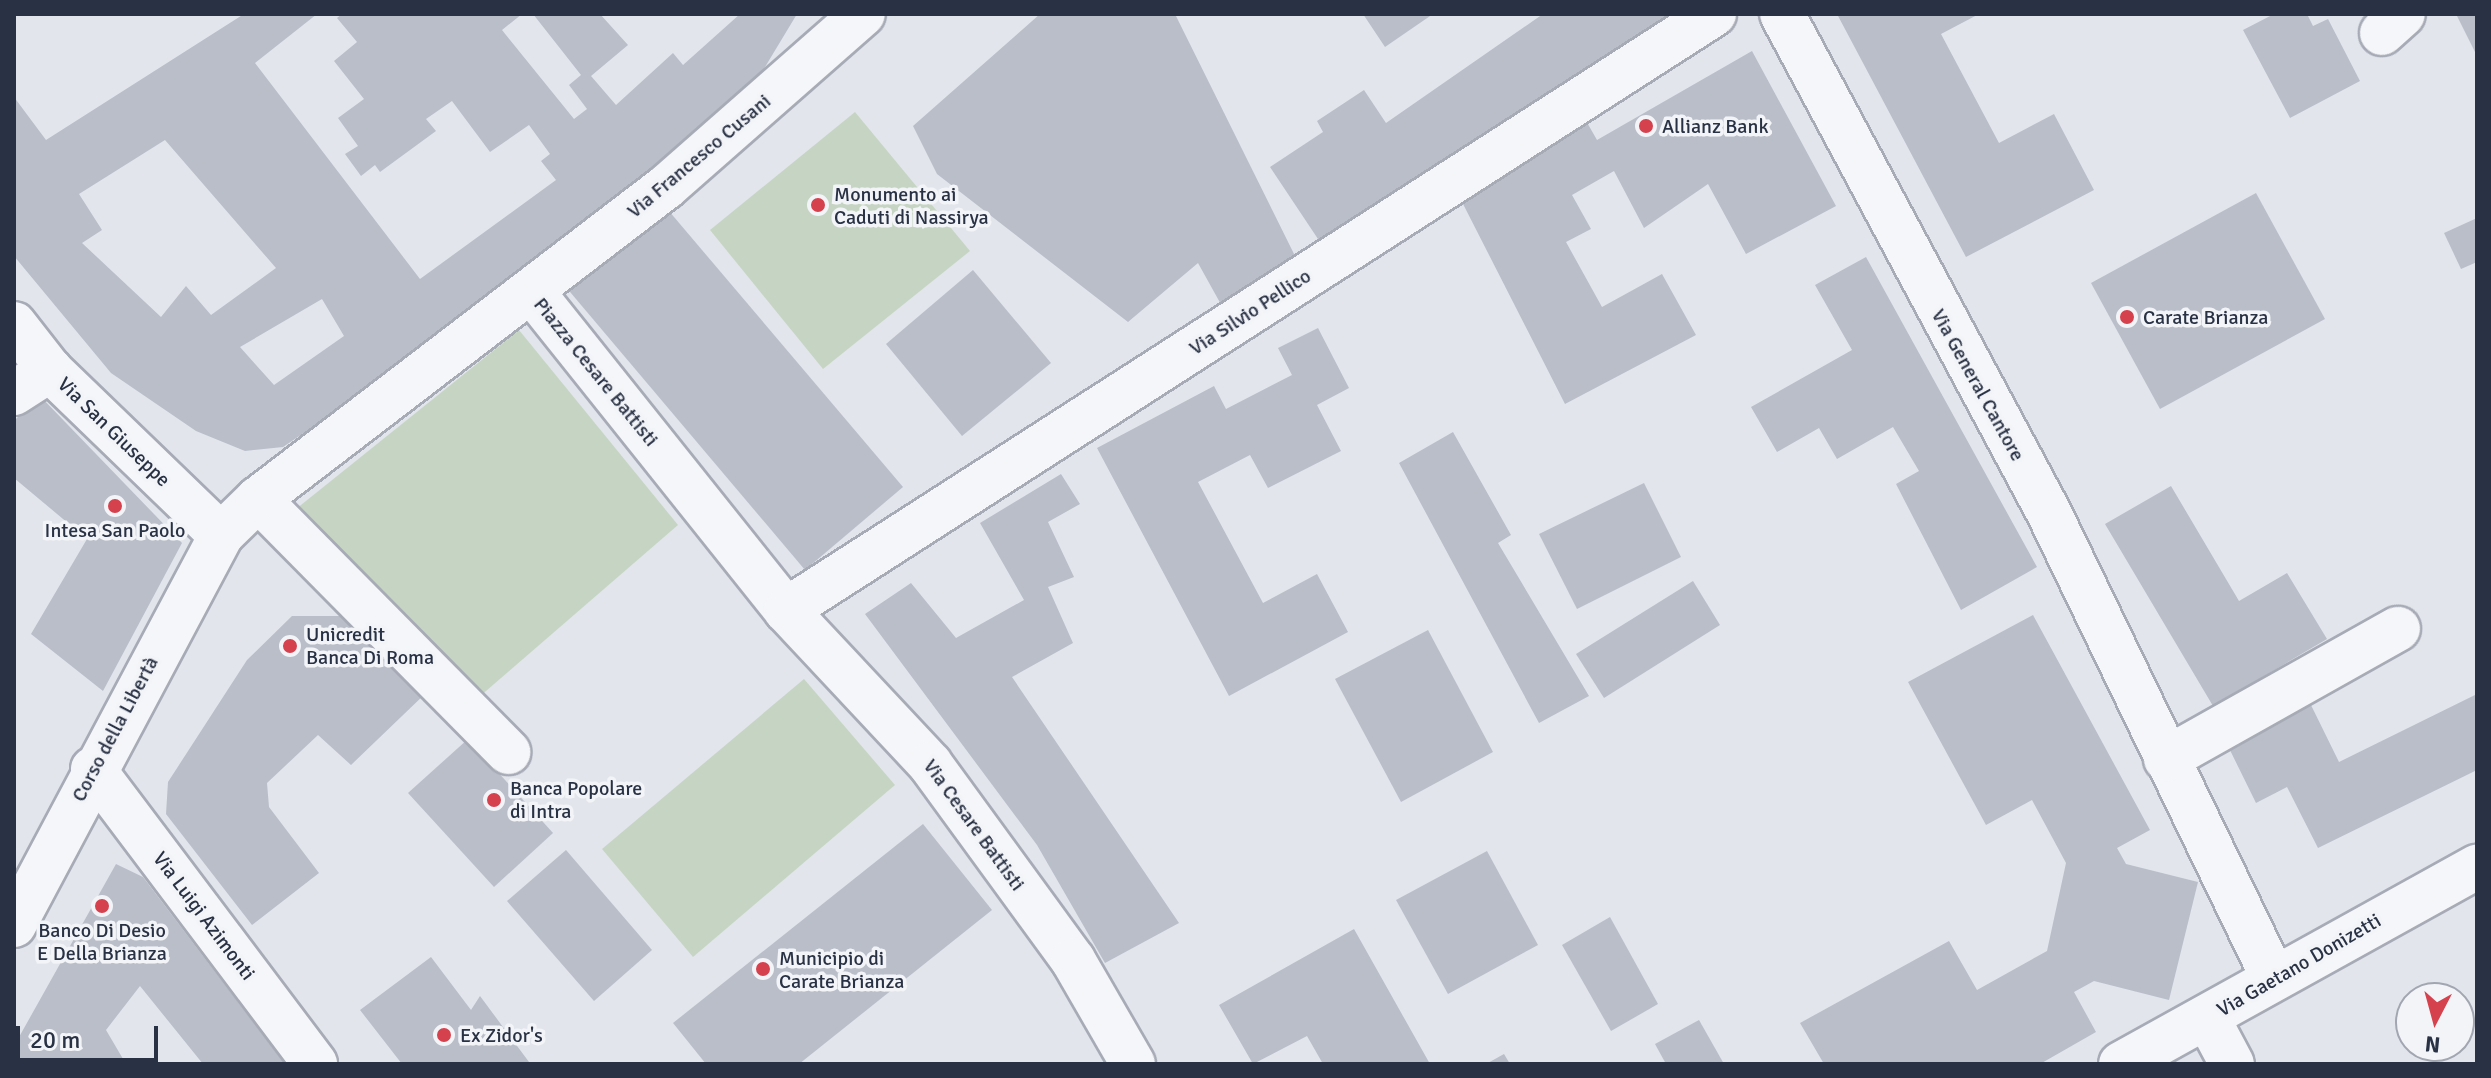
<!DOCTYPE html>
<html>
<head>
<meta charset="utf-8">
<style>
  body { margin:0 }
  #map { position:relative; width:2491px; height:1078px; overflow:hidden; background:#e2e5eb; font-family:Signika,sans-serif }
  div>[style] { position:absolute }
  .green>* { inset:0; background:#c6d5c3 }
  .building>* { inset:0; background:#b9bec9 }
  .roads { filter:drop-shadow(2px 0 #a7abb6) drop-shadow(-2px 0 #a7abb6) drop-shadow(0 2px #a7abb6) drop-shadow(0 -2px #a7abb6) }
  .minor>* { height:44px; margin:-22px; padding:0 22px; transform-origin:22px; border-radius:22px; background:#f5f6f9 }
  .dots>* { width:22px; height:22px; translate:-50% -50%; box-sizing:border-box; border:4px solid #f2f4f8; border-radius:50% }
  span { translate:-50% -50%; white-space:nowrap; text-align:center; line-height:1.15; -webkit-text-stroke:7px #f2f4f8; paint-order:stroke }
  .poi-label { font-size:20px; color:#293144 }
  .left { translate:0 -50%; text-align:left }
  .street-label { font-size:20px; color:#293144 }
  .frame { position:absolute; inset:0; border:16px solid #293144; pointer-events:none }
  .north { position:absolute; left:2395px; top:982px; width:80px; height:80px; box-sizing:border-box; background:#f2f4f8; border:2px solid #a2a6b0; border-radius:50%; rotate:186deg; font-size:22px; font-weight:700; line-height:32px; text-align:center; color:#293144 }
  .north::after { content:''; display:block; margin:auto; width:28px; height:36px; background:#d6414e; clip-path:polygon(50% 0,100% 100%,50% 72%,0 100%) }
  .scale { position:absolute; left:16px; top:1026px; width:142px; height:36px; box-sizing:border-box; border:4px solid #293144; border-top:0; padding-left:10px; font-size:24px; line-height:28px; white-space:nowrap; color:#293144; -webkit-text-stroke:6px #f2f4f8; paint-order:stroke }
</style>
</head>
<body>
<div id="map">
  <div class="green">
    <div style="clip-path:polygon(855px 112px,970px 251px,823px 369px,710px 230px)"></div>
    <div style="clip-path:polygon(519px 330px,678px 525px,471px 704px,291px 513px)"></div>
    <div style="clip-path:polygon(804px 679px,895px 785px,693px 957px,602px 849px)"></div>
  </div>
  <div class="building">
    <div style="clip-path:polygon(evenodd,244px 14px,317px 14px,255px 63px,420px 279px,556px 180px,541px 161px,550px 154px,529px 125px,490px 152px,452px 101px,426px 119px,436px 131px,380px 172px,375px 165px,361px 176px,345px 154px,358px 146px,338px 118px,364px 99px,334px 61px,357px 42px,337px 18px,342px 14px,522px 14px,502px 30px,574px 119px,587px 109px,569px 85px,581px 75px,533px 14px,600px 14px,628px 45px,591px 76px,616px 105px,673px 53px,683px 65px,740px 14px,797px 14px,756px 82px,501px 300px,283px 447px,245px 451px,196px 431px,111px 373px,14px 256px,14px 97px,46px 140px,244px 14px,165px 140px,276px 268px,211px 315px,186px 286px,161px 317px,82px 243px,102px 230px,79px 194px,165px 140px,244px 14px,322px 299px,344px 336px,274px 385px,240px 347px,322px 299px)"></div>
    <div style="clip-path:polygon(1040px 14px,1175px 14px,1297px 260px,1223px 308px,1198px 263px,1128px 322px,937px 174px,913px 126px)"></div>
    <div style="clip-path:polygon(1363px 14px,1433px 14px,1385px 47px)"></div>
    <div style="clip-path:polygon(1543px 14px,1676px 14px,1322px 245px,1270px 167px,1323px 132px,1317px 121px,1364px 90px,1386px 123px)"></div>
    <div style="clip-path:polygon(1837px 14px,1979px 14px,1941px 34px,1999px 143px,2054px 114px,2094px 190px,1966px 257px)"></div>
    <div style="clip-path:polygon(2274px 14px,2307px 14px,2313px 26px,2328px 19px,2360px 81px,2290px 118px,2243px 30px)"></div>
    <div style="clip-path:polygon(2456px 14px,2477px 14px,2477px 56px)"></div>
    <div style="clip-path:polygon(1752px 51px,1836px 206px,1746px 254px,1708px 184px,1644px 228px,1614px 171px,1572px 195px,1591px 229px,1566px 242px,1602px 307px,1662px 274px,1696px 335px,1565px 404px,1461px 200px,1585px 119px,1597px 140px)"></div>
    <div style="clip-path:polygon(2256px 193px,2325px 319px,2160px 409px,2091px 283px)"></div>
    <div style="clip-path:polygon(663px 204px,903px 487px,805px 570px,565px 286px)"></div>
    <div style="clip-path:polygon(2477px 218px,2477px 262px,2461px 269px,2444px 233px)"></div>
    <div style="clip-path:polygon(1866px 257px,2037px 567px,1961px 610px,1896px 484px,1919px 471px,1893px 427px,1837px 459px,1819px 428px,1777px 452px,1751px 407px,1852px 350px,1815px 285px)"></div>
    <div style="clip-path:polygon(973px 270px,1051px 363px,962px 436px,886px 344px)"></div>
    <div style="clip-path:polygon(1318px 328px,1349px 388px,1317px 405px,1341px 451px,1268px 488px,1250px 455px,1198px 482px,1263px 603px,1317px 574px,1348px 632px,1229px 696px,1097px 448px,1214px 386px,1226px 409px,1292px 375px,1278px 348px)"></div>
    <div style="clip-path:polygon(39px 395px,182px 543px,103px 691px,31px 634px,87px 539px,14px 478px,14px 421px)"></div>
    <div style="clip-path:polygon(1453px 432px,1511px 535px,1498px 543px,1589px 696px,1539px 723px,1399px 463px)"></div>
    <div style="clip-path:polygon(1061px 474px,1080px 504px,1048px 522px,1074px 577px,1048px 587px,1073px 643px,1012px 677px,1179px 923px,1105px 963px,1037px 845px,865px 614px,911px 583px,956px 638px,1024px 600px,980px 523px)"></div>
    <div style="clip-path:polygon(1644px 483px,1681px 557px,1577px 609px,1539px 534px)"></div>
    <div style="clip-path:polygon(2171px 486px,2239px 601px,2287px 573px,2327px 639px,2213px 706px,2105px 524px)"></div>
    <div style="clip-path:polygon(1693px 581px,1720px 625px,1604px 698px,1576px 654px)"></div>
    <div style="clip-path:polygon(2033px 615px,2150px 830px,2117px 848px,2126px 864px,2198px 882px,2169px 1000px,2094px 981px,2074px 992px,2096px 1032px,2040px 1064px,1824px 1064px,1800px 1023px,1949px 941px,1977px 990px,2047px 951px,2066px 863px,2032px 800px,1986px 825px,1908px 682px)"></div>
    <div style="clip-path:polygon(292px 616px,353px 616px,427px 692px,351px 765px,318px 735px,267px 783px,269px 807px,319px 873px,252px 925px,166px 814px,168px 782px,247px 660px)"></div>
    <div style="clip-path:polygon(1428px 630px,1493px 752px,1401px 802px,1335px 679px)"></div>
    <div style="clip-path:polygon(2477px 694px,2477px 770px,2318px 848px,2287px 787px,2256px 803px,2226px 742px,2309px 701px,2339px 762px)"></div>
    <div style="clip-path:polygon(468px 739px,553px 833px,494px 887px,408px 793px)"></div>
    <div style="clip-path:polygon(923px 824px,992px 910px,799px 1064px,706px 1064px,673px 1023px)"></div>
    <div style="clip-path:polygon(566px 850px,652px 950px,594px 1001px,507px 901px)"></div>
    <div style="clip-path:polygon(1487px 851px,1538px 945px,1448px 994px,1396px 900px)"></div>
    <div style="clip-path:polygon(116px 864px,143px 877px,285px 1064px,203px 1064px,140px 986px,106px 1030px,126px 1064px,14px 1064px,14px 1046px)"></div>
    <div style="clip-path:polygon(1610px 917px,1658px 1004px,1611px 1031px,1562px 945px)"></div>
    <div style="clip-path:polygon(1354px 929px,1430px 1064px,1323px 1064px,1307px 1036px,1253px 1064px,1219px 1005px)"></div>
    <div style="clip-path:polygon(431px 957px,471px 1010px,480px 996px,529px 1062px,402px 1064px,360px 1010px)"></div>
    <div style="clip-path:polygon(1699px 1020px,1724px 1064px,1666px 1064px,1655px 1044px)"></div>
    <div style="clip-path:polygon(1504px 1054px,1510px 1064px,1486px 1064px)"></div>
  </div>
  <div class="roads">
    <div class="minor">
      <div style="left:1782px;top:14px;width:566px;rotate:61.85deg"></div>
      <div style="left:2049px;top:513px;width:515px;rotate:64.23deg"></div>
      <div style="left:2382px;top:33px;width:28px;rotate:-42deg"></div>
      <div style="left:533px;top:293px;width:406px;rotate:51.4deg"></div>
      <div style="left:786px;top:610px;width:211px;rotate:46.9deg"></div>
      <div style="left:930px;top:764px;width:243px;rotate:53.9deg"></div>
      <div style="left:1073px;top:960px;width:120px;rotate:60deg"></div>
      <div style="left:14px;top:324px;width:58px;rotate:52deg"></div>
      <div style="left:50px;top:370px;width:238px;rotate:44deg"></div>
      <div style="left:14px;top:393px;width:43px;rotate:-32.6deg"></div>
      <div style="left:258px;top:499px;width:356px;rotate:45.3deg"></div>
      <div style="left:786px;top:610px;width:1103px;rotate:-32.71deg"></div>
      <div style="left:2166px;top:759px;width:266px;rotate:-29.3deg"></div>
      <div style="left:93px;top:769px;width:369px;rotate:53deg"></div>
      <div style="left:14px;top:925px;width:442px;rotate:-62deg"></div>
      <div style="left:221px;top:535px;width:52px;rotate:-44.2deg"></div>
      <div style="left:258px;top:499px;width:514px;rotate:-37.41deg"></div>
      <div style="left:666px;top:187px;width:262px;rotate:-41.3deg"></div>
      <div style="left:2207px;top:1017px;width:53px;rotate:62deg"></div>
      <div style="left:2121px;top:1064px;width:407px;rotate:-29deg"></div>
    </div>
  </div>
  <div class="dots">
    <div style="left:1646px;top:126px;background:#d6414e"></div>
    <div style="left:818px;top:205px;background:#d6414e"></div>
    <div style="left:2127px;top:317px;background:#d6414e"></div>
    <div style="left:115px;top:506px;background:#d6414e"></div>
    <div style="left:290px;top:646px;background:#d6414e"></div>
    <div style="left:494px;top:800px;background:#d6414e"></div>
    <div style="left:102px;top:906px;background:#d6414e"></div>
    <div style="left:763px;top:969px;background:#d6414e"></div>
    <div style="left:444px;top:1035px;background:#d6414e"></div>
  </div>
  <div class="poi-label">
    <span class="left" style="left:1662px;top:126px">Allianz Bank</span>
    <span class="left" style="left:834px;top:206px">Monumento ai<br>Caduti di Nassirya</span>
    <span class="left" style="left:2143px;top:317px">Carate Brianza</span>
    <span style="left:115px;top:530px">Intesa San Paolo</span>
    <span class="left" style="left:306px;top:646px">Unicredit<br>Banca Di Roma</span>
    <span class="left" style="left:510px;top:800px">Banca Popolare<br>di Intra</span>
    <span style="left:102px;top:942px">Banco Di Desio<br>E Della Brianza</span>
    <span class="left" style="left:779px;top:970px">Municipio di<br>Carate Brianza</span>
    <span class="left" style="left:460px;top:1035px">Ex Zidor's</span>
  </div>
  <div class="street-label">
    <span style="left:699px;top:156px;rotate:-40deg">Via Francesco Cusani</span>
    <span style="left:1250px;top:312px;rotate:-33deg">Via Silvio Pellico</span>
    <span style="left:596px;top:372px;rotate:51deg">Piazza Cesare Battisti</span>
    <span style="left:1978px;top:385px;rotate:61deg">Via General Cantore</span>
    <span style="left:114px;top:432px;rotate:44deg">Via San Giuseppe</span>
    <span style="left:115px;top:729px;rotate:-62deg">Corso della Libertà</span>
    <span style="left:974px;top:825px;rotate:54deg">Via Cesare Battisti</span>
    <span style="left:204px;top:916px;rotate:53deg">Via Luigi Azimonti</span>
    <span style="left:2299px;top:965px;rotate:-30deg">Via Gaetano Donizetti</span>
  </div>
  <div class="frame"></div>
  <div class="north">N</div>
  <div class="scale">20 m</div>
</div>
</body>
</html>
